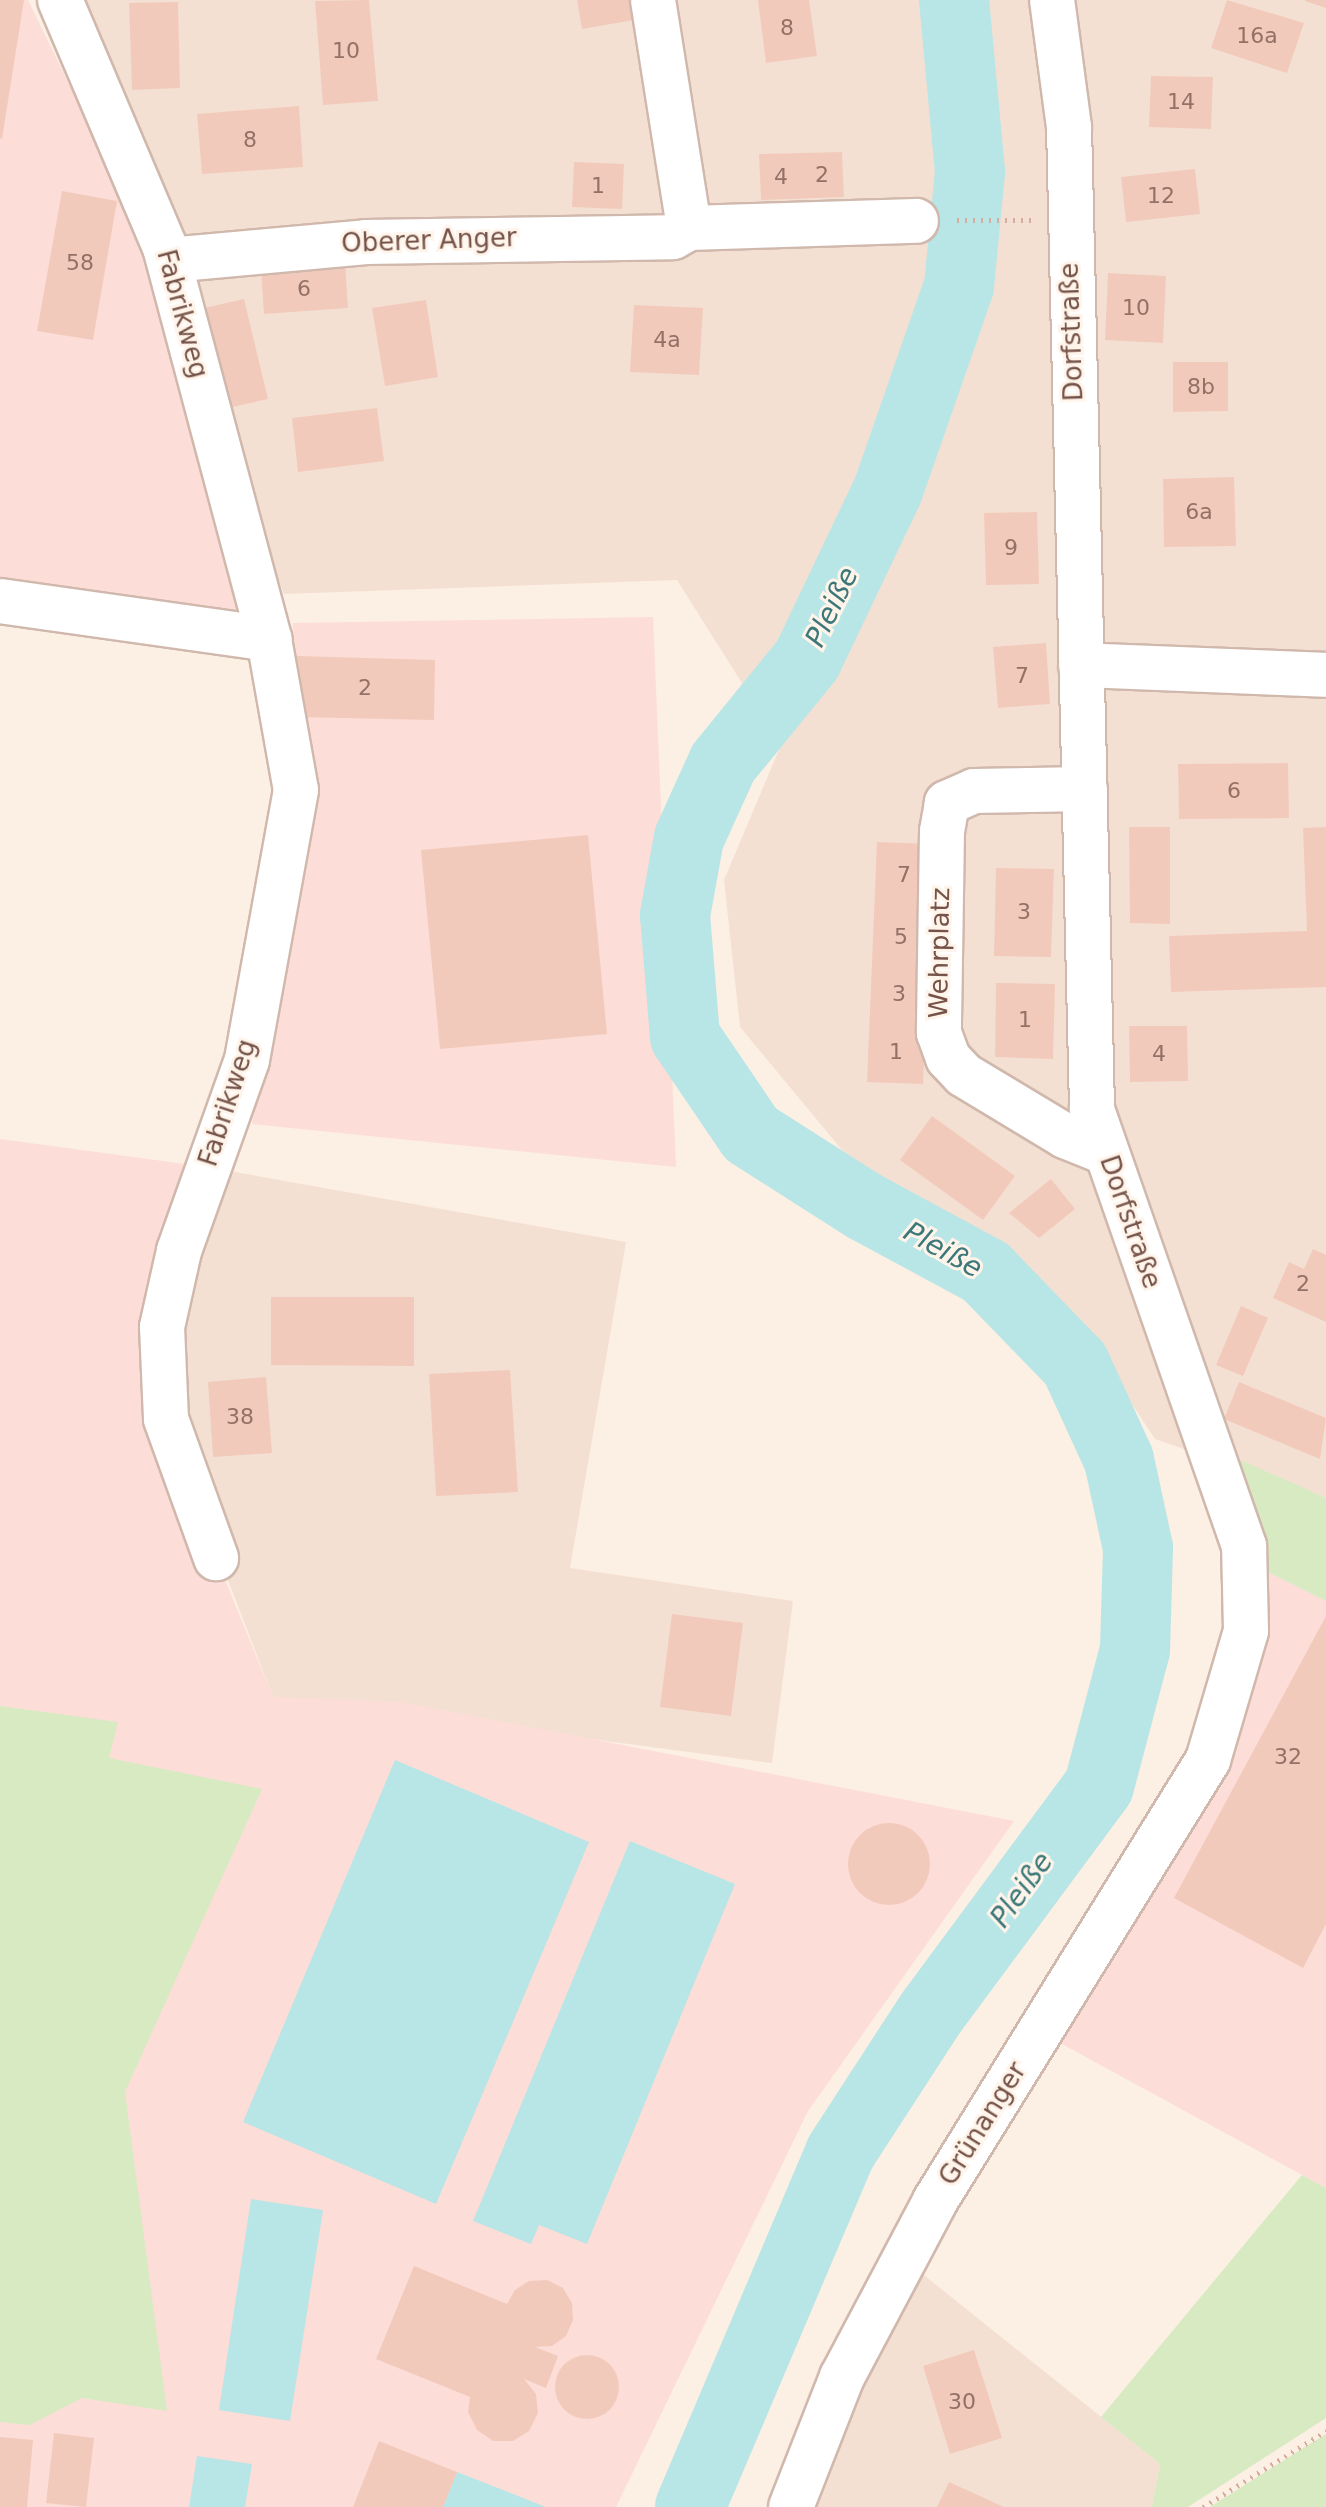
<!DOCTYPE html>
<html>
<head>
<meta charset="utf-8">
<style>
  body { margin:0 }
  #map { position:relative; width:1326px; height:2507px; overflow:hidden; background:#fcefe3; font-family:"DejaVu Sans",sans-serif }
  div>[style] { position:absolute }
  .residential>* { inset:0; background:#f4e0d2 }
  .commercial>* { inset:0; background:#fdddd7 }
  .green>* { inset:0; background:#d7eac2 }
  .water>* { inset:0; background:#b8e5e6 }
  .river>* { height:70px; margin:-35px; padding:0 35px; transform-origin:35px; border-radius:35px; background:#b8e5e6 }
  .building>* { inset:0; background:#f2cabb }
  .round { border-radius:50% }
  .path>* { height:5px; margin-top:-2.5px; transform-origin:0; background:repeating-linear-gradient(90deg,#d7ad9e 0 2px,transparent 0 8px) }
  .roads { filter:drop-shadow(2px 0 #d0b8ad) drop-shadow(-2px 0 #d0b8ad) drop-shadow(0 2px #d0b8ad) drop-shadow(0 -2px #d0b8ad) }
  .minor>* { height:44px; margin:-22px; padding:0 22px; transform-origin:22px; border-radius:22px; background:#fff }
  .tertiary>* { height:44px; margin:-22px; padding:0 22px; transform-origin:22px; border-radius:22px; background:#fff }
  span { translate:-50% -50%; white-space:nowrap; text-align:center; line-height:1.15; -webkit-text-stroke:6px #fff4ea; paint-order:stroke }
  .number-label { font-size:22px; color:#947166 }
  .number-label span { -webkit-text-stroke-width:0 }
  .street-label { font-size:26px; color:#755349 }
  .water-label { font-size:28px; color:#3c787a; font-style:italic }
</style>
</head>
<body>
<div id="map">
  <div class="residential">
    <div style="clip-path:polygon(71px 0,1326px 0,1326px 1498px,1155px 1439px,1075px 1317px,842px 1150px,740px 1027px,724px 880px,781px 745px,677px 580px,284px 594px,149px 255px)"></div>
    <div style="clip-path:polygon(207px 1167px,626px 1242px,570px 1568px,793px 1601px,772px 1763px,273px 1697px,166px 1419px)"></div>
    <div style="clip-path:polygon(890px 2248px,1160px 2464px,1152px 2507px,770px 2507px)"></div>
  </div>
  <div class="commercial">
    <div style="clip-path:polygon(0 0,28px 0,144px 239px,253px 659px,0 622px)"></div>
    <div style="clip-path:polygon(653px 617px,676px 1167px,252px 1124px,302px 808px,293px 623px)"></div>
    <div style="clip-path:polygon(0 1139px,207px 1167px,162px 1327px,216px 1558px,273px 1697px,401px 1702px,1014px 1821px,808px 2111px,616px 2507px,0 2507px)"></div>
    <div style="clip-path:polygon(1246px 1561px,1326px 1601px,1326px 2188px,1040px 2032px,1208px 1760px)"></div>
  </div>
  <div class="green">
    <div style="clip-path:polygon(1209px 1446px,1326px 1498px,1326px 1601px,1246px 1561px)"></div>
    <div style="clip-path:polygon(0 1706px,118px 1722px,109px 1758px,262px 1789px,125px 2092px,167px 2411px,82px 2398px,30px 2425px,0 2422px)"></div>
    <div style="clip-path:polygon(1302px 2175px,1326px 2188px,1326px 2418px,1188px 2507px,1152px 2507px,1160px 2464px,1101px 2417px)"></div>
    <div style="clip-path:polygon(1326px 2434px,1326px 2507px,1210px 2507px,1308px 2445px)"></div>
  </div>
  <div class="water">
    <div style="clip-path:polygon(395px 1760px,589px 1842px,436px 2204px,243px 2122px)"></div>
    <div style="clip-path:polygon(630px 1841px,735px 1884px,587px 2244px,539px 2225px,531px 2244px,473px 2221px)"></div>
    <div style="clip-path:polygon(251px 2199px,323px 2210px,290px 2421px,219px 2410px)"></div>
    <div style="clip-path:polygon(197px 2456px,252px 2464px,245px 2507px,189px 2507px)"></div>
    <div style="clip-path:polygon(457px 2472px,546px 2507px,443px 2507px)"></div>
  </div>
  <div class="river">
    <div style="left:690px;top:2507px;width:384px;rotate:-67deg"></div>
    <div style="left:840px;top:2153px;width:167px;rotate:-57deg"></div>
    <div style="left:931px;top:2013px;width:282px;rotate:-53.5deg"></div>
    <div style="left:1099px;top:1786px;width:141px;rotate:-75.2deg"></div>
    <div style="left:1135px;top:1650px;width:102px;rotate:-88.3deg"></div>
    <div style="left:1138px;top:1548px;width:90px;rotate:-102.2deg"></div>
    <div style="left:1119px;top:1460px;width:106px;rotate:-114.6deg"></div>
    <div style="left:1075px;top:1364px;width:128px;rotate:-134.1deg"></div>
    <div style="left:986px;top:1272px;width:139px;rotate:-151.6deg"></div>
    <div style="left:864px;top:1206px;width:134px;rotate:-147.5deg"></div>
    <div style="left:751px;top:1134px;width:117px;rotate:-124.2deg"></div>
    <div style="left:685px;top:1037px;width:122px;rotate:-94.7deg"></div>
    <div style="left:675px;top:915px;width:78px;rotate:-79.7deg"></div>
    <div style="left:689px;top:838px;width:82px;rotate:-65.6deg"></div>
    <div style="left:723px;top:763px;width:133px;rotate:-50.8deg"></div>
    <div style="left:807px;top:660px;width:188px;rotate:-64.5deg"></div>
    <div style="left:888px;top:490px;width:216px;rotate:-70.8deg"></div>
    <div style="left:959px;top:286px;width:115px;rotate:-84.5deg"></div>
    <div style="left:970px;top:172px;width:173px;rotate:-95.3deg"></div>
  </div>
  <div class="building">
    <div style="clip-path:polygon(0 0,24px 0,2px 139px,0 138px)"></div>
    <div style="clip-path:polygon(369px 0,378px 101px,323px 105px,315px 1px)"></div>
    <div style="clip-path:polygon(577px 0,631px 0,634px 20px,582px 29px)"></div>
    <div style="clip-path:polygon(758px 0,809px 0,817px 56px,766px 63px)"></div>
    <div style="clip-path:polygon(1227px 0,1304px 23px,1287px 73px,1211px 48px)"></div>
    <div style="clip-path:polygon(1305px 0,1326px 0,1326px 8px,1305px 1px)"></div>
    <div style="clip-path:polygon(178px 2px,180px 88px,132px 90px,129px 3px)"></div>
    <div style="clip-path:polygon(1151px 76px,1213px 77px,1211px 129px,1149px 127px)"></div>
    <div style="clip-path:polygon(299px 106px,303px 167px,202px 174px,197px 114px)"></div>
    <div style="clip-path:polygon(842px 152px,844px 197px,761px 200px,759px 154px)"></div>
    <div style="clip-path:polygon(574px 162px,624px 164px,622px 209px,572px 207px)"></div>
    <div style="clip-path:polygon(1195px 169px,1200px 214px,1126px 222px,1121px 177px)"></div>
    <div style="clip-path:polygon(62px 191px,117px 201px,93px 340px,37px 331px)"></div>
    <div style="clip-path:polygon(345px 263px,348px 308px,264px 314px,261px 269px)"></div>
    <div style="clip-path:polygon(1108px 273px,1166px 276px,1163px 343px,1105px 340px)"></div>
    <div style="clip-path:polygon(244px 299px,268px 399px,214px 411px,191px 311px)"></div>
    <div style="clip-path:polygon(426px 300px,438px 377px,385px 386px,372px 308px)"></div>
    <div style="clip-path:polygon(634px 305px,703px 308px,699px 375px,630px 372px)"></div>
    <div style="clip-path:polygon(1173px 362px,1228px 362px,1228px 411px,1173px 412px)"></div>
    <div style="clip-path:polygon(377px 408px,384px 461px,298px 472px,292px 418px)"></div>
    <div style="clip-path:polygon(1234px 477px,1236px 546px,1164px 547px,1163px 479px)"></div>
    <div style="clip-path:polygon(1037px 512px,1039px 584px,986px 585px,984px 513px)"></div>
    <div style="clip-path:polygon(1046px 643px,1050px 704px,998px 708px,993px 647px)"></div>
    <div style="clip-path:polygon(297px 656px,435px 660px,434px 720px,295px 717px)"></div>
    <div style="clip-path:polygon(1288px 763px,1289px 818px,1179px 819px,1178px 764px)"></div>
    <div style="clip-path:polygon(1129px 827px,1170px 827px,1170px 924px,1130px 923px)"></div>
    <div style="clip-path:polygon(1326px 827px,1326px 987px,1171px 992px,1169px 936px,1307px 931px,1303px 828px)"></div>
    <div style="clip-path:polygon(588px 835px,607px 1034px,440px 1049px,421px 850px)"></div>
    <div style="clip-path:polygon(877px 842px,933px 844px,923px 1084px,867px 1082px)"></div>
    <div style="clip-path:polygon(996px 868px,1054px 869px,1051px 957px,994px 956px)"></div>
    <div style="clip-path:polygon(996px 983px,1055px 984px,1053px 1059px,995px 1057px)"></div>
    <div style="clip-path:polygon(1129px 1026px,1187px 1026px,1188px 1081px,1130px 1082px)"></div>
    <div style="clip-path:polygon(932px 1116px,1015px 1176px,983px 1220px,900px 1160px)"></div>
    <div style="clip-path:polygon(1051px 1179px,1075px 1209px,1039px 1238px,1009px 1213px)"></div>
    <div style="clip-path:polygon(1313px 1249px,1326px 1255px,1326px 1322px,1273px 1298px,1289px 1262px,1304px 1269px)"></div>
    <div style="clip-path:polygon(271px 1297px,414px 1297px,414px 1366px,271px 1365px)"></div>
    <div style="clip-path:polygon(1241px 1306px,1268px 1318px,1243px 1376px,1216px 1365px)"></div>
    <div style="clip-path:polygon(510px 1370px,518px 1492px,436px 1496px,429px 1374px)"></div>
    <div style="clip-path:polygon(266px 1377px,272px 1453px,213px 1457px,208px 1382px)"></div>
    <div style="clip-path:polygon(1239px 1382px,1326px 1418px,1320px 1459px,1224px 1419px)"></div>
    <div style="clip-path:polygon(672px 1614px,743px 1623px,731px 1716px,660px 1707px)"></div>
    <div style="clip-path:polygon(1326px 1616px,1326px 1924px,1303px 1968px,1174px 1898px)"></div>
    <div class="round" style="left:848px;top:1823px;width:82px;height:82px"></div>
    <div style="clip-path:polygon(414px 2266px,507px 2304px,515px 2290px,529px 2281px,547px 2280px,563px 2288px,572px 2303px,573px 2320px,566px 2336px,552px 2346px,535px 2347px,558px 2356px,546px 2388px,524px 2379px,536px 2394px,538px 2413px,529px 2431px,513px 2441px,493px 2441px,477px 2430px,468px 2412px,470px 2397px,376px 2359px)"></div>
    <div style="clip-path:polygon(974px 2350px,1002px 2438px,950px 2454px,923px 2366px)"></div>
    <div class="round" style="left:555px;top:2355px;width:64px;height:64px"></div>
    <div style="clip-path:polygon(54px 2433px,94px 2438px,86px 2507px,46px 2503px)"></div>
    <div style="clip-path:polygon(0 2437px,33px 2440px,27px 2507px,0 2507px)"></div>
    <div style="clip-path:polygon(379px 2441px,457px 2472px,443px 2507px,353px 2507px)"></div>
    <div style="clip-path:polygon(949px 2482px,1004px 2507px,937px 2507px)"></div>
  </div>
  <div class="path">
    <div style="left:957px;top:220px;width:74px"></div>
    <div style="left:1203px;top:2507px;width:145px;rotate:-31.7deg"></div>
  </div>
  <div class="roads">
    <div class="minor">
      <div style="left:60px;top:0;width:268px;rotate:67deg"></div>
      <div style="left:165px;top:247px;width:406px;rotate:75.1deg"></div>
      <div style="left:269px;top:639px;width:153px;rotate:79.9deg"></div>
      <div style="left:296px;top:790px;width:274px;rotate:100.3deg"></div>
      <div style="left:247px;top:1060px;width:203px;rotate:109.6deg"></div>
      <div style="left:179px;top:1251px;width:78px;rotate:102.6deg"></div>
      <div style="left:162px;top:1327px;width:92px;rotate:87.5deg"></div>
      <div style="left:166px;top:1419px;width:148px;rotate:70.2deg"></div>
      <div style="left:653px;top:0;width:231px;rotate:81deg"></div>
      <div style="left:169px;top:260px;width:198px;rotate:-5.2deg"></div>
      <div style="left:366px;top:242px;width:307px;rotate:-0.9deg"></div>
      <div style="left:673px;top:237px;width:18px;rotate:-29deg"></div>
      <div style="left:689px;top:228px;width:227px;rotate:-1.8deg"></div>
      <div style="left:0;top:601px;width:272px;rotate:8deg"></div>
      <div style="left:1081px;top:665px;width:245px;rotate:2.3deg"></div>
      <div style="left:1085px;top:789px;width:111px;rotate:179deg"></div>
      <div style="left:974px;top:791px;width:30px;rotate:156deg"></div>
      <div style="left:947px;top:803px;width:28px;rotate:100deg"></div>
      <div style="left:942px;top:831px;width:202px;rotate:90.9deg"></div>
      <div style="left:939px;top:1033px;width:27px;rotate:70deg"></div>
      <div style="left:948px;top:1058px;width:23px;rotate:47deg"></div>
      <div style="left:964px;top:1075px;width:118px;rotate:31.1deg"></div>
      <div style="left:1065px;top:1136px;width:43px;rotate:21.8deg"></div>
    </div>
    <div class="tertiary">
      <div style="left:791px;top:2507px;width:140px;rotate:-68.6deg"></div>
      <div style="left:842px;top:2377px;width:199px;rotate:-62.1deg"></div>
      <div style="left:935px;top:2201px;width:519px;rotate:-58.24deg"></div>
      <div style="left:1208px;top:1760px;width:134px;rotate:-73.6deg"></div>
      <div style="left:1246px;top:1631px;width:85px;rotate:-91.3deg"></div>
      <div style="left:1244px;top:1546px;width:463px;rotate:-109.2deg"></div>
      <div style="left:1092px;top:1109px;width:982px;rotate:-91.34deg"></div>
      <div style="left:1069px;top:127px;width:128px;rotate:-97.6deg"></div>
    </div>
  </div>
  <div class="number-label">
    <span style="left:787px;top:28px">8</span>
    <span style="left:1257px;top:36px">16a</span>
    <span style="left:346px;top:51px">10</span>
    <span style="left:1181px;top:102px">14</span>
    <span style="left:250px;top:140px">8</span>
    <span style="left:822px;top:175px">2</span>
    <span style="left:781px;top:177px">4</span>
    <span style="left:598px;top:186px">1</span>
    <span style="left:1161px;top:196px">12</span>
    <span style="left:80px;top:263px">58</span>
    <span style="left:304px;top:289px">6</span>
    <span style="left:1136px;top:308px">10</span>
    <span style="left:667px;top:340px">4a</span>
    <span style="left:1201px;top:387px">8b</span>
    <span style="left:1199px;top:512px">6a</span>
    <span style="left:1011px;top:548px">9</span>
    <span style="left:1022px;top:676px">7</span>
    <span style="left:365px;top:688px">2</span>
    <span style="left:1234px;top:791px">6</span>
    <span style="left:904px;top:875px">7</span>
    <span style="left:1024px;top:912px">3</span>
    <span style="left:901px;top:937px">5</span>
    <span style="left:899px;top:994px">3</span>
    <span style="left:1025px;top:1020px">1</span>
    <span style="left:896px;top:1052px">1</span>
    <span style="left:1159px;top:1054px">4</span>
    <span style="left:1303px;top:1284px">2</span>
    <span style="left:240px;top:1417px">38</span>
    <span style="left:1288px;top:1757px">32</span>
    <span style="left:962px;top:2402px">30</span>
  </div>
  <div class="street-label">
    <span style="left:429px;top:241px;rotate:-2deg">Oberer Anger</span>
    <span style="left:182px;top:314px;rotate:75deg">Fabrikweg</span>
    <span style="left:1072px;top:332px;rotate:-92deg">Dorfstraße</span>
    <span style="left:940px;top:953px;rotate:-89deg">Wehrplatz</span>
    <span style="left:228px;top:1103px;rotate:-72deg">Fabrikweg</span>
    <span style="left:1130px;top:1222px;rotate:71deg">Dorfstraße</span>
    <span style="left:983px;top:2124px;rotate:-58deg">Grünanger</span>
  </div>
  <div class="water-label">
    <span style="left:832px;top:607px;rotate:-64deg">Pleiße</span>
    <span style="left:943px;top:1250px;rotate:29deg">Pleiße</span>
    <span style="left:1022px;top:1890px;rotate:-54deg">Pleiße</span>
  </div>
</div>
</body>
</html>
